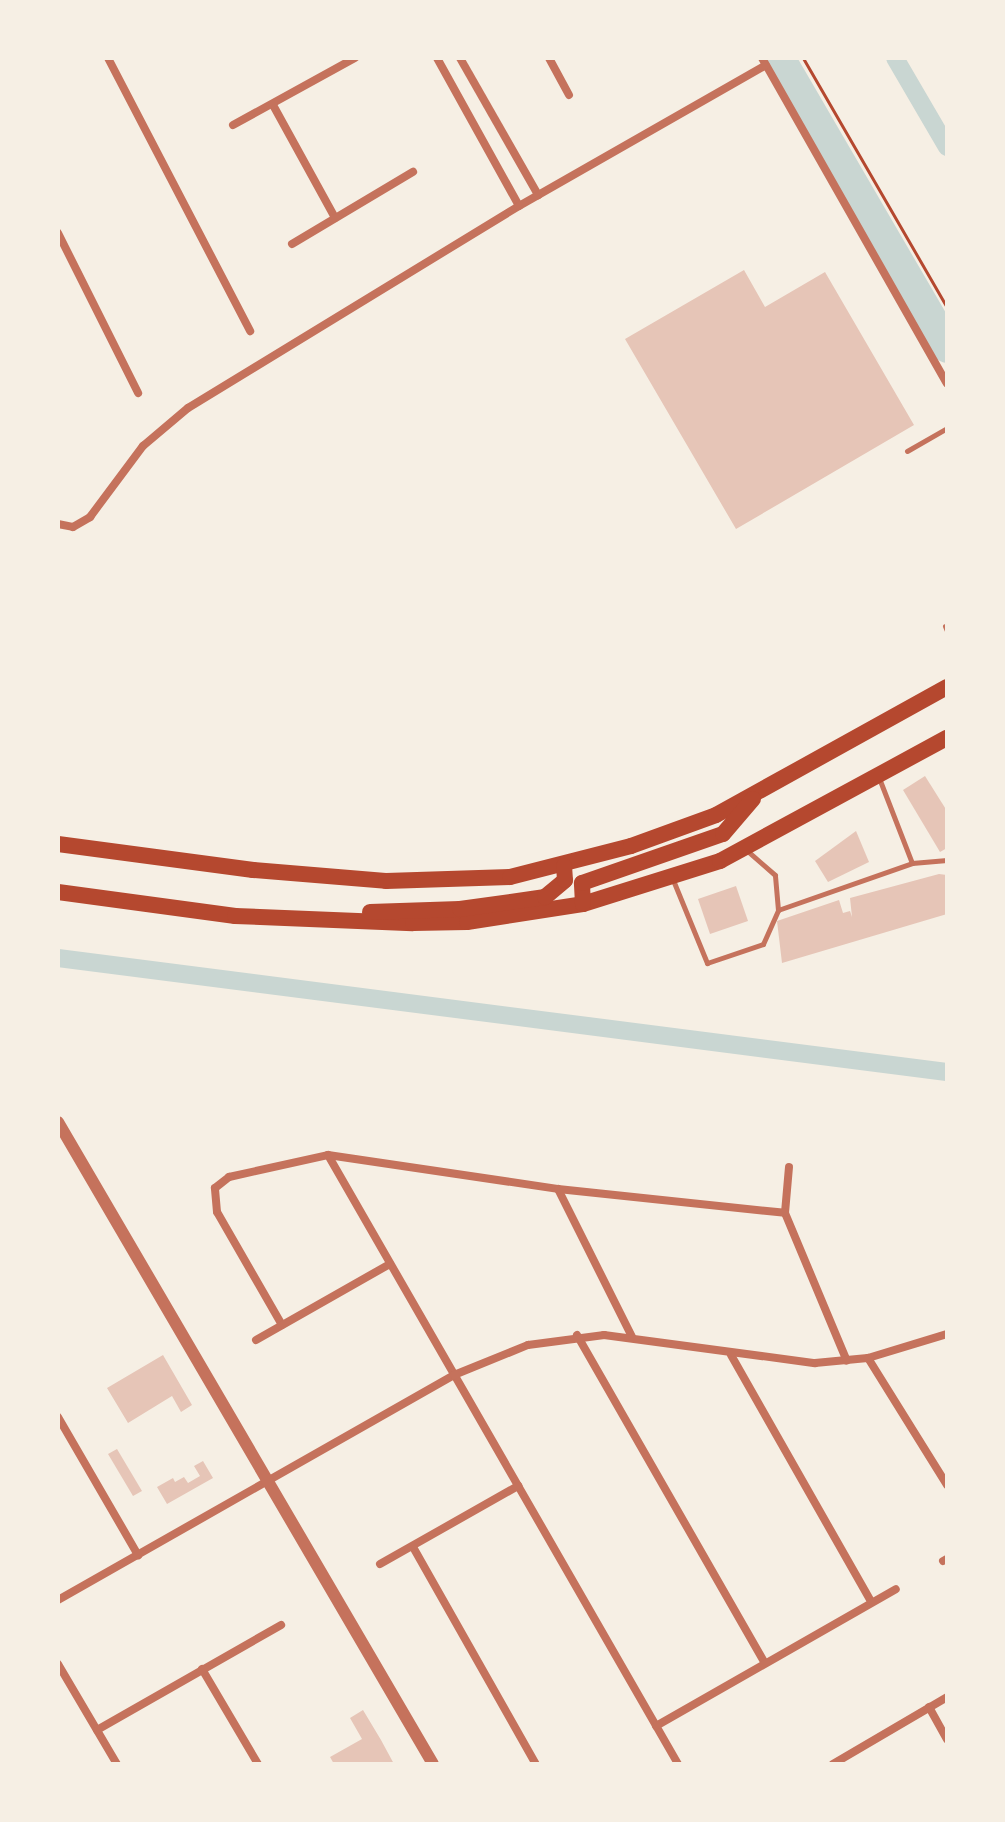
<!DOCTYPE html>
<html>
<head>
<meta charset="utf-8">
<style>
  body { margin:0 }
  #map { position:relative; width:1005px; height:1822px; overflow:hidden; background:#f6efe4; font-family:Figtree,sans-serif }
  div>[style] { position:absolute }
  .canal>* { height:18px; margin:-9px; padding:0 9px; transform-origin:9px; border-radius:9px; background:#c9d6d2 }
  .river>* { height:32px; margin:-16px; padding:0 16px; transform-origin:16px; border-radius:16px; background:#c9d6d2 }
  .building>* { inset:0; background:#e6c5b7 }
  .path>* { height:3px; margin:-1.5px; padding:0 1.5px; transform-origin:1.5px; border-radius:1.5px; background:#b5482f }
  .service>* { height:5px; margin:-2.5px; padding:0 2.5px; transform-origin:2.5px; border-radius:2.5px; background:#c5725c }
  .minor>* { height:8px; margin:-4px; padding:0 4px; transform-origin:4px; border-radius:4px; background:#c5725c }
  .tertiary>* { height:12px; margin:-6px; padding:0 6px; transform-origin:6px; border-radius:6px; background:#c5725c }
  .primary>* { height:16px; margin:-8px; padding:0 8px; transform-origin:8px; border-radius:8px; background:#b5482f }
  span { translate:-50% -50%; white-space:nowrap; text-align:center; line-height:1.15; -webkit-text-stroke:7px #f6efe4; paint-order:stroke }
  .frame { position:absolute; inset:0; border:60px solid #f6efe4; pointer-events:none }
</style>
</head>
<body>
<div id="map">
  <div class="canal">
    <div style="left:895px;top:58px;width:103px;rotate:59.7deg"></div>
    <div style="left:58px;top:958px;width:896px;rotate:7.31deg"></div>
  </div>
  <div class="river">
    <div style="left:779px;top:58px;width:334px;rotate:59.8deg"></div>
  </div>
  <div class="building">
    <div style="clip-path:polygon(744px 270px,765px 307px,825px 272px,914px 425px,736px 529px,625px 339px)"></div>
    <div style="clip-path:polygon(925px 776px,947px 811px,947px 848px,940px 852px,903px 790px)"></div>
    <div style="clip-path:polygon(856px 831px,869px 862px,828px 882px,815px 861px)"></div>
    <div style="clip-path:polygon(939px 874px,947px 875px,947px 914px,782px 963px,777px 921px,839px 900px,843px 913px,850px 911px,852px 917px,850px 898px)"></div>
    <div style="clip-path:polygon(736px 886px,748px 921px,710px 934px,698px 899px)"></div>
    <div style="clip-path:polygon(163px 1355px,192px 1405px,181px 1412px,172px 1396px,128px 1423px,107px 1388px)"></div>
    <div style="clip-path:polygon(117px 1449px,142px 1491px,133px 1496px,108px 1454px)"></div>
    <div style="clip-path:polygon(203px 1461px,213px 1478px,167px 1504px,157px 1487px,173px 1478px,175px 1482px,184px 1477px,188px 1483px,200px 1476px,194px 1466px)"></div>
    <div style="clip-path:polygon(363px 1710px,381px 1740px,394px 1764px,334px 1764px,330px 1757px,362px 1739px,350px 1718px)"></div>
  </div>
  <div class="path">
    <div style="left:803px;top:58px;width:288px;rotate:60deg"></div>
  </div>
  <div class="service">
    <div style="left:907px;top:451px;width:46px;rotate:-29.9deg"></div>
    <div style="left:945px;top:626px;width:5px;rotate:68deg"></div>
    <div style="left:879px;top:778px;width:91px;rotate:68.8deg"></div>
    <div style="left:673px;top:880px;width:90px;rotate:67.7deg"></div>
    <div style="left:707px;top:963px;width:59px;rotate:-18.7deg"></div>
    <div style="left:763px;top:944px;width:37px;rotate:-66deg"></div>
    <div style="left:778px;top:910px;width:35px;rotate:-95deg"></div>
    <div style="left:775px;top:875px;width:37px;rotate:-139deg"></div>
    <div style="left:778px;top:910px;width:142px;rotate:-19.3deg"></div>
    <div style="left:912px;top:863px;width:35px;rotate:-5deg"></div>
  </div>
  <div class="minor">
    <div style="left:108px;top:58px;width:308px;rotate:62.5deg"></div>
    <div style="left:437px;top:58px;width:169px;rotate:61deg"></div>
    <div style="left:460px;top:58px;width:158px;rotate:60.3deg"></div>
    <div style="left:549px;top:58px;width:42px;rotate:61.6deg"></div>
    <div style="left:762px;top:58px;width:374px;rotate:60.4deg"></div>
    <div style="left:273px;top:105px;width:129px;rotate:61.2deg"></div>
    <div style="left:233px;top:125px;width:139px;rotate:-28.8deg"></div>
    <div style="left:58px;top:233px;width:179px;rotate:63.4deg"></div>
    <div style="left:292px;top:244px;width:141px;rotate:-30.8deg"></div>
    <div style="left:58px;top:524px;width:15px;rotate:11deg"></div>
    <div style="left:73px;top:527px;width:20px;rotate:-30deg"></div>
    <div style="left:90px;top:517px;width:89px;rotate:-53.3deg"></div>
    <div style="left:143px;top:446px;width:59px;rotate:-40.2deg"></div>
    <div style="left:188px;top:408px;width:388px;rotate:-31.4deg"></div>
    <div style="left:519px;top:206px;width:284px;rotate:-29.7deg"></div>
    <div style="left:328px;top:1155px;width:702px;rotate:60.11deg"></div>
    <div style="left:789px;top:1167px;width:46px;rotate:95deg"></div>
    <div style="left:785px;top:1213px;width:160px;rotate:67.3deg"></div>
    <div style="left:558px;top:1189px;width:165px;rotate:63.4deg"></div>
    <div style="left:282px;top:1325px;width:130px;rotate:-119.9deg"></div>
    <div style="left:217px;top:1212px;width:24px;rotate:-95deg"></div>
    <div style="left:215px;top:1188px;width:18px;rotate:-38deg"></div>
    <div style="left:229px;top:1177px;width:101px;rotate:-12.5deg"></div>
    <div style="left:328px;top:1155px;width:232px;rotate:8.4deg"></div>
    <div style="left:558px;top:1189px;width:228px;rotate:6deg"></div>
    <div style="left:577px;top:1335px;width:377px;rotate:60.2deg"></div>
    <div style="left:256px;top:1340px;width:154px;rotate:-29.6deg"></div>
    <div style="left:731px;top:1355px;width:283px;rotate:60.4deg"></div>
    <div style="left:868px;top:1358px;width:150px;rotate:58.1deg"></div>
    <div style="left:58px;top:1417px;width:160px;rotate:59.9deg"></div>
    <div style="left:413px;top:1547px;width:249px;rotate:60.5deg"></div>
    <div style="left:943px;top:1561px;width:4px;rotate:-27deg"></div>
    <div style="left:380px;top:1564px;width:159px;rotate:-29.5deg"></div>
    <div style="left:58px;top:1600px;width:455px;rotate:-29.6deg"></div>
    <div style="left:454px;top:1375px;width:80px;rotate:-22.1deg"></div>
    <div style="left:528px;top:1345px;width:77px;rotate:-7.5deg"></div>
    <div style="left:604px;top:1335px;width:213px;rotate:7.6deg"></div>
    <div style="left:815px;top:1363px;width:53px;rotate:-5.4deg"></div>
    <div style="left:868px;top:1358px;width:83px;rotate:-16.9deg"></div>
    <div style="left:58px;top:1664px;width:116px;rotate:59.5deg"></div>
    <div style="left:202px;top:1669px;width:110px;rotate:59.5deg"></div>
    <div style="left:929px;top:1707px;width:37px;rotate:61deg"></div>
    <div style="left:656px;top:1726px;width:276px;rotate:-29.7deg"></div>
    <div style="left:97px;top:1730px;width:212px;rotate:-29.7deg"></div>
    <div style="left:833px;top:1764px;width:132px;rotate:-30.4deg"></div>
  </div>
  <div class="tertiary">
    <div style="left:58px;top:1122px;width:743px;rotate:59.71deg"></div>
  </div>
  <div class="primary">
    <div style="left:58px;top:844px;width:197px;rotate:7.6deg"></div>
    <div style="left:253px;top:870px;width:133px;rotate:4.7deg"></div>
    <div style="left:386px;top:881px;width:124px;rotate:-1.8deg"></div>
    <div style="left:510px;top:877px;width:125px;rotate:-14.4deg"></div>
    <div style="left:631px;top:846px;width:90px;rotate:-20deg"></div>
    <div style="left:716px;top:815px;width:264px;rotate:-29deg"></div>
    <div style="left:58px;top:892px;width:179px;rotate:7.7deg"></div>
    <div style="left:235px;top:916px;width:178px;rotate:2.3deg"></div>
    <div style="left:413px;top:923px;width:54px;rotate:-1.1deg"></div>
    <div style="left:467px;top:922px;width:117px;rotate:-8.8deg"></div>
    <div style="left:583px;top:904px;width:144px;rotate:-17.4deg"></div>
    <div style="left:720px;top:861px;width:258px;rotate:-28.5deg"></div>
    <div style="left:583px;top:904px;width:21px;rotate:-93deg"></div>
    <div style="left:582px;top:883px;width:149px;rotate:-19.2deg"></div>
    <div style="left:723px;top:834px;width:46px;rotate:-49.4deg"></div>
    <div style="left:370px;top:912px;width:90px;rotate:-1.9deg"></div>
    <div style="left:460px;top:909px;width:86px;rotate:-8deg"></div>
    <div style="left:545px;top:897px;width:26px;rotate:-40deg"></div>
    <div style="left:565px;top:880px;width:14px;rotate:-94deg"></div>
  </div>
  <div class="frame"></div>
</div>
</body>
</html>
